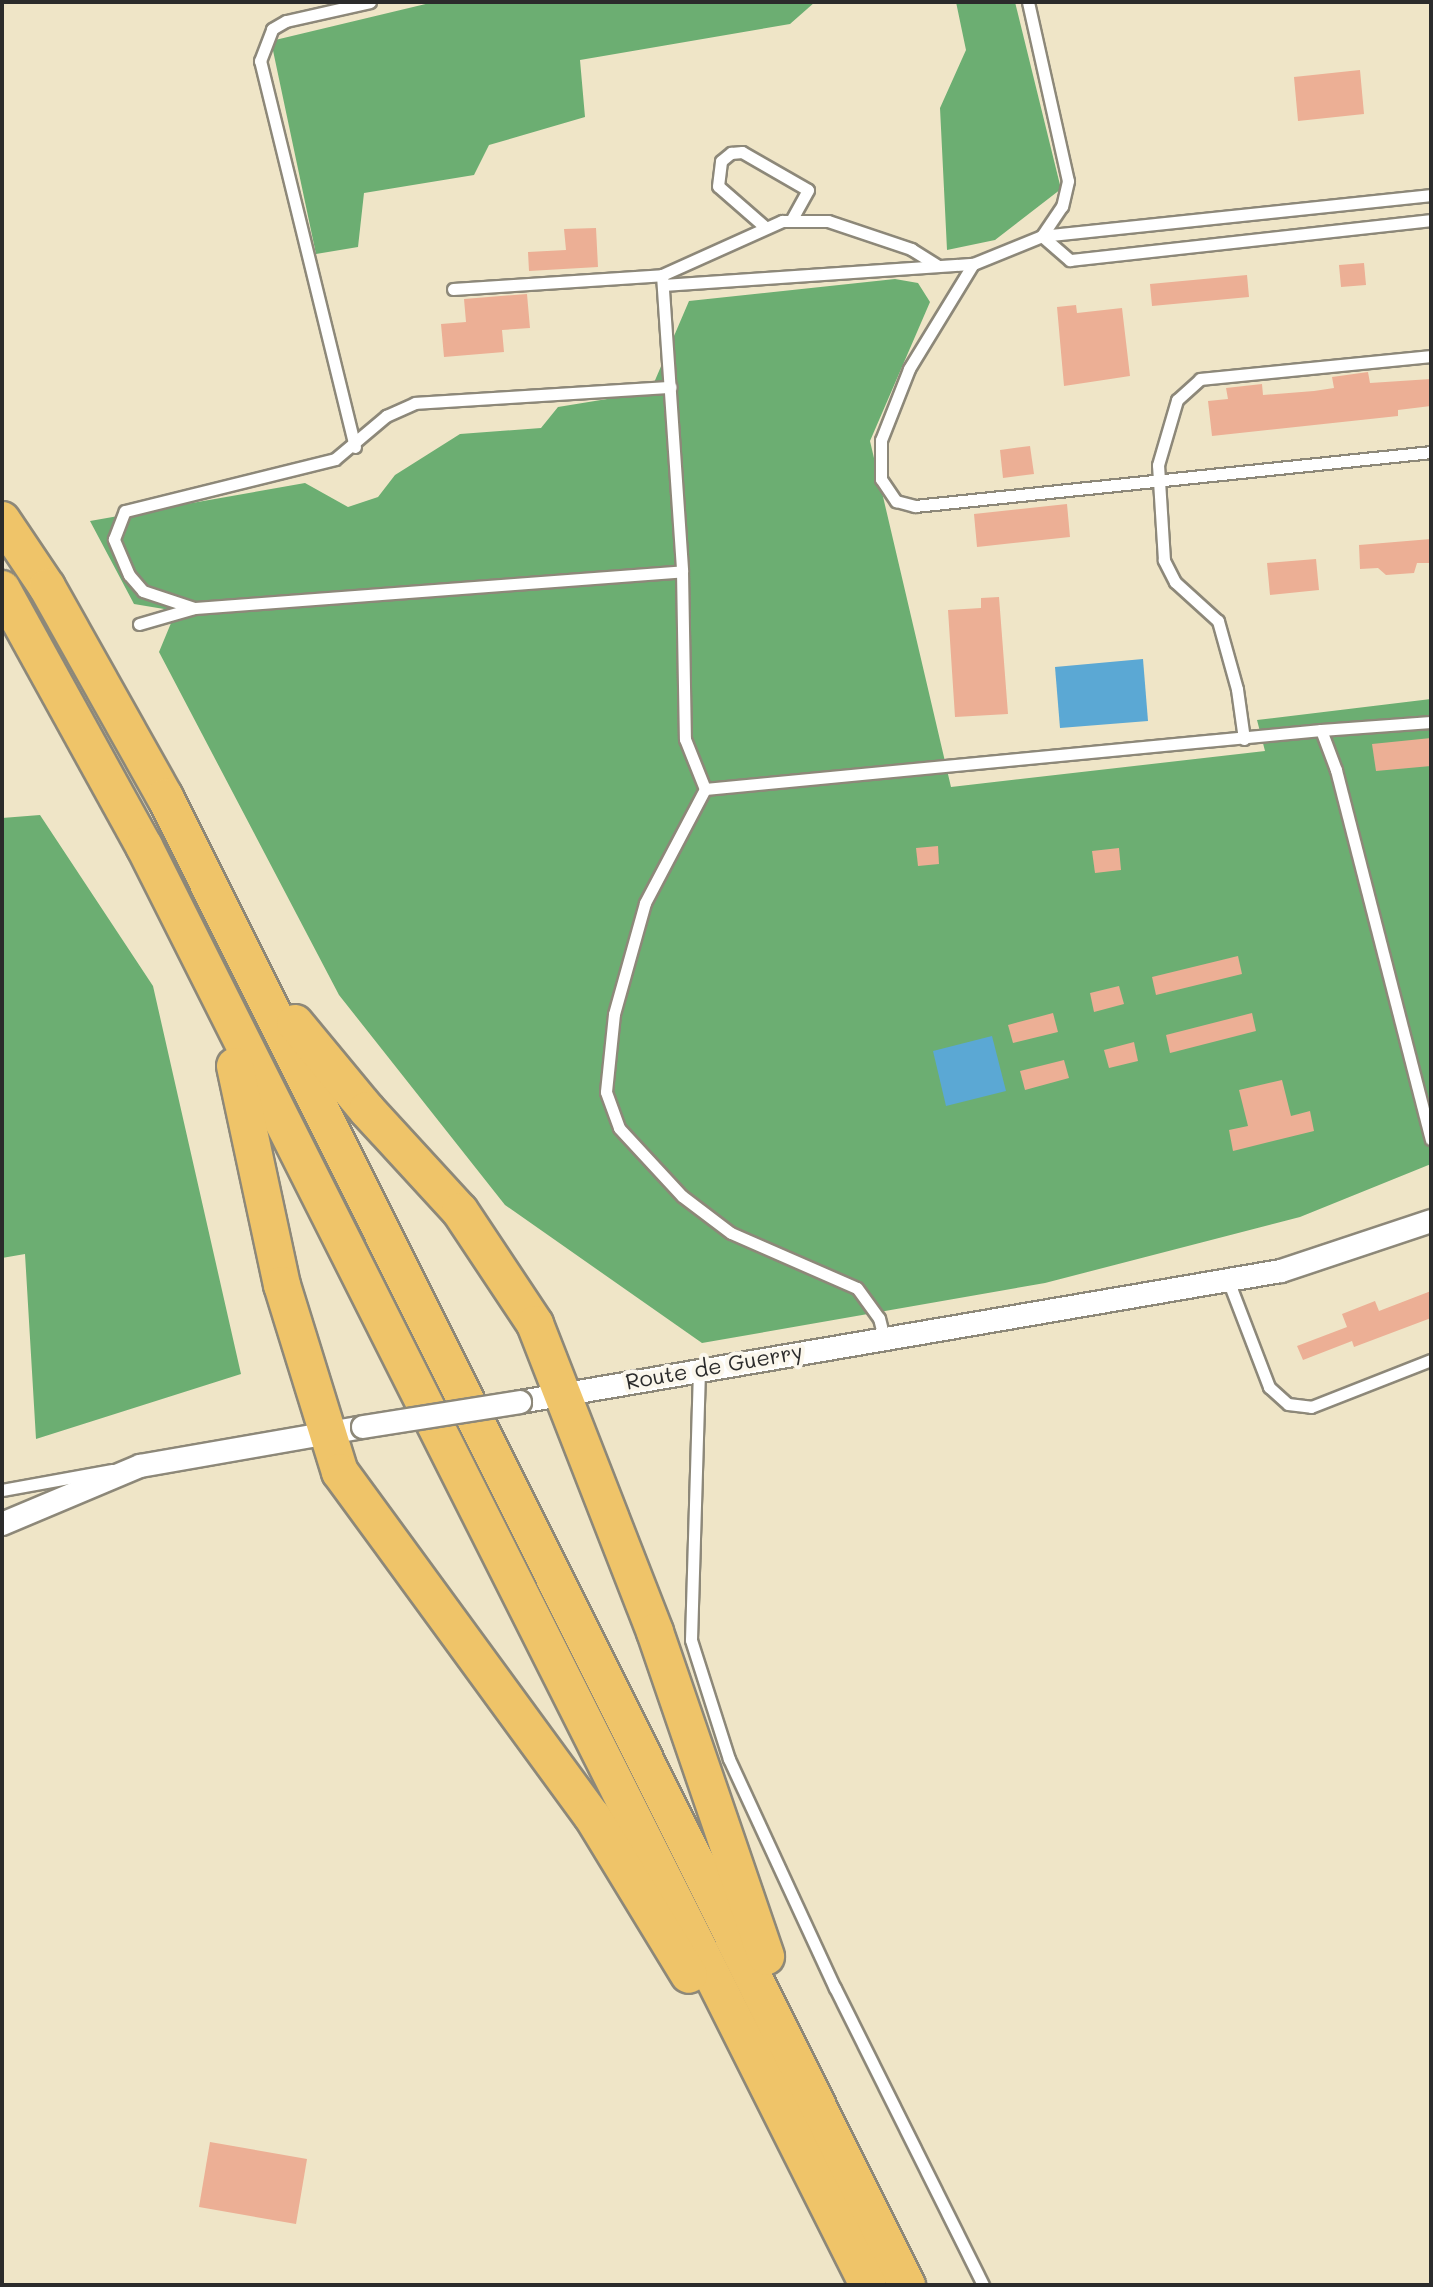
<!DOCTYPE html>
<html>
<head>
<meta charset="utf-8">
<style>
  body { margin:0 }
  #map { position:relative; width:1433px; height:2287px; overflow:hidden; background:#efe5c7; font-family:Mali,sans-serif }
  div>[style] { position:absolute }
  .forest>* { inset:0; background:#6cae72 }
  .water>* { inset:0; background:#5ba8d4 }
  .building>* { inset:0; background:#ecaf95 }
  .roads { filter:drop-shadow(2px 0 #8d8879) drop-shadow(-2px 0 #8d8879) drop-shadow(0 2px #8d8879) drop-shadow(0 -2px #8d8879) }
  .service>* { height:11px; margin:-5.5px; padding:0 5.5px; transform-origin:5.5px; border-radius:5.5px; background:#fff }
  .minor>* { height:22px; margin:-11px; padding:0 11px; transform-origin:11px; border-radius:11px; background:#fff }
  .trunk>* { height:36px; margin:-18px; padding:0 18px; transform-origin:18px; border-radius:18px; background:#efc469 }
  .bridges { filter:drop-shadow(2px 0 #8d8879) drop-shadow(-2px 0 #8d8879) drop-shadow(0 2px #8d8879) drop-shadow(0 -2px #8d8879) }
  .minor-bridge>* { height:22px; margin:-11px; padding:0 11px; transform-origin:11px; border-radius:11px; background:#fff }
  span { translate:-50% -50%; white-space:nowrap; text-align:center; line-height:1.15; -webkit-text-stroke:8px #fbf7ec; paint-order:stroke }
  .street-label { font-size:22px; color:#2b2b2b }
  .frame { position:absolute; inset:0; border:4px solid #2b2b2b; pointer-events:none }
</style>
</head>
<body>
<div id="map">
  <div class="forest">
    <div style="clip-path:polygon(434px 2px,815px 2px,790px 24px,580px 60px,585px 117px,489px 145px,474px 175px,364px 193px,358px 247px,316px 254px,271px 41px)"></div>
    <div style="clip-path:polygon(956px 2px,1015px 2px,1061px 189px,995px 240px,947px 250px,940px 108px,966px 50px)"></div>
    <div style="clip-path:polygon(895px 279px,918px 283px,930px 302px,870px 441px,951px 787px,1265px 751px,1257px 720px,1431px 699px,1431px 1164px,1300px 1217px,1045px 1283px,702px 1343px,505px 1205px,339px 995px,159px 652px,176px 611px,134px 604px,90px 521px,305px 483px,348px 507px,378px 497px,395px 475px,460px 434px,541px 428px,558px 407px,650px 392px,689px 301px)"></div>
    <div style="clip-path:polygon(40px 815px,153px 986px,241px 1374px,36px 1439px,25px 1254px,2px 1258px,2px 818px)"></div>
  </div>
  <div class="water">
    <div style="clip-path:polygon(1143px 659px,1148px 721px,1060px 728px,1055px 667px)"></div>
    <div style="clip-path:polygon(992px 1036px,1006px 1091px,946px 1106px,933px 1051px)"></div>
  </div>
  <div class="building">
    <div style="clip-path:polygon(1360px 70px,1364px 114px,1298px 121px,1294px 77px)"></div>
    <div style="clip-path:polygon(596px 228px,598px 267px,529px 271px,528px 252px,566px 250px,564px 229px)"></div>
    <div style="clip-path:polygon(1364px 263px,1366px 285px,1341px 287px,1339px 265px)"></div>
    <div style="clip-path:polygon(1247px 275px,1249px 297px,1152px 306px,1150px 284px)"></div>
    <div style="clip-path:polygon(527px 294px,530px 328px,502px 330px,504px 352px,444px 357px,441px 324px,466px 322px,464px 299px)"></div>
    <div style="clip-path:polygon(1076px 305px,1077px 313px,1122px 308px,1130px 376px,1064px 386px,1057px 307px)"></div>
    <div style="clip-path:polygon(1368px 372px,1370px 383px,1431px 379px,1431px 406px,1398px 410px,1398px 416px,1212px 436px,1208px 401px,1228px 399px,1226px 388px,1262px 384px,1263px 395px,1314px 391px,1334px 388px,1332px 377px)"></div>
    <div style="clip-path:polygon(1030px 446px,1034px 474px,1003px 478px,1000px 450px)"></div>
    <div style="clip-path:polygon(1067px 504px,1070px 537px,977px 547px,974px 514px)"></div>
    <div style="clip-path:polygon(1431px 539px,1430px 563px,1417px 563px,1414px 573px,1386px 575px,1378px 568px,1360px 569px,1359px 545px)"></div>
    <div style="clip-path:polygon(1316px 559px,1319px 590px,1270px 595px,1267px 563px)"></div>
    <div style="clip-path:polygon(999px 597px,1008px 714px,955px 717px,948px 610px,981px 608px,981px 598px)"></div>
    <div style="clip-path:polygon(1431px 738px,1431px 766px,1376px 771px,1372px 744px)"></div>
    <div style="clip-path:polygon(938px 846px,939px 864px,918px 866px,916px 848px)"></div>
    <div style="clip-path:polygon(1119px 848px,1121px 870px,1095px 873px,1092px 851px)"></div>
    <div style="clip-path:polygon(1238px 956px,1242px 974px,1156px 995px,1152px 977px)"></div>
    <div style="clip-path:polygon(1119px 986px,1124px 1004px,1094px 1012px,1090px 993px)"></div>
    <div style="clip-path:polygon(1053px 1013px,1058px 1032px,1013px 1043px,1008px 1025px)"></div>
    <div style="clip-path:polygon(1252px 1013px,1256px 1031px,1170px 1053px,1166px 1035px)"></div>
    <div style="clip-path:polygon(1134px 1042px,1138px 1061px,1109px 1068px,1104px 1050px)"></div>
    <div style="clip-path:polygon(1064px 1060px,1069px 1078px,1025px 1090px,1020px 1071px)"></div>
    <div style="clip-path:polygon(1282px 1080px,1291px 1116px,1310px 1111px,1314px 1131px,1233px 1151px,1229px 1130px,1248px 1126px,1239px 1090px)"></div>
    <div style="clip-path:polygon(1431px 1291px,1431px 1318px,1354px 1347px,1352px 1341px,1303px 1360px,1297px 1346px,1347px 1327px,1342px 1314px,1375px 1301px,1379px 1311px)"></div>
    <div style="clip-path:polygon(210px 2142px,307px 2159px,296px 2224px,199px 2207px)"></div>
  </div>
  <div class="roads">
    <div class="service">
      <div style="left:1028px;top:2px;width:183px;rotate:77.4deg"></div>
      <div style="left:1068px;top:181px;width:26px;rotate:103deg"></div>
      <div style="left:1062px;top:206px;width:36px;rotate:124deg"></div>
      <div style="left:1042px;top:236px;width:37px;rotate:41deg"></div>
      <div style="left:1070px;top:260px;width:363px;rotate:-6.3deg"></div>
      <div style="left:765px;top:227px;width:62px;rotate:-138.9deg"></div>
      <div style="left:718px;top:186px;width:25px;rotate:-83deg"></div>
      <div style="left:721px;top:161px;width:13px;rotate:-39deg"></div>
      <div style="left:731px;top:153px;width:11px;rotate:-5deg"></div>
      <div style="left:742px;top:152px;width:76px;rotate:29.9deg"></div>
      <div style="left:808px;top:190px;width:35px;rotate:119deg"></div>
      <div style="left:973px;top:264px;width:123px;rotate:121.4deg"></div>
      <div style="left:909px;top:369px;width:76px;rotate:111.5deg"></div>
      <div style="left:881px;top:440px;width:39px;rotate:90deg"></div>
      <div style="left:881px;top:479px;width:27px;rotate:56deg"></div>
      <div style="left:896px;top:501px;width:20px;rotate:15deg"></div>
      <div style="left:915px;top:506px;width:519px;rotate:-5.97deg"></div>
      <div style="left:662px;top:275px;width:297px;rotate:86.1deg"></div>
      <div style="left:682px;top:571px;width:168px;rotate:89deg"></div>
      <div style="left:685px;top:739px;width:54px;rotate:68.2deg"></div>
      <div style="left:705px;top:789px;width:129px;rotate:117.8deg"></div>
      <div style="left:645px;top:903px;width:115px;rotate:105.6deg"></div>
      <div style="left:614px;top:1014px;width:78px;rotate:95.9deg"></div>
      <div style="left:606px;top:1092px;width:38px;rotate:70deg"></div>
      <div style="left:619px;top:1128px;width:93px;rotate:47.2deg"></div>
      <div style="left:682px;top:1196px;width:61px;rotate:37.1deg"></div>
      <div style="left:731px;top:1233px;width:137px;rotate:23.6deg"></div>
      <div style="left:857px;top:1288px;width:37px;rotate:54deg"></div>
      <div style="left:879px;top:1318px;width:21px;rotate:76deg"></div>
      <div style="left:663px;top:285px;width:311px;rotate:-3.9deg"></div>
      <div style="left:973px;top:264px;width:74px;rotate:-22.1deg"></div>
      <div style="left:1042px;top:236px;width:391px;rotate:-6deg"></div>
      <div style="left:453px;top:289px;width:209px;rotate:-3.8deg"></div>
      <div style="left:662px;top:275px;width:132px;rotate:-24.2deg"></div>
      <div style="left:782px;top:221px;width:46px"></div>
      <div style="left:828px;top:221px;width:88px;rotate:18.6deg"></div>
      <div style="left:911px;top:249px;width:32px;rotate:32deg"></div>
      <div style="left:355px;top:447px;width:398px;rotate:-103.8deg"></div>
      <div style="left:260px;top:61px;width:34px;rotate:-69deg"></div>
      <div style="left:272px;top:29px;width:16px;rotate:-30deg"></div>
      <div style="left:286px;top:21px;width:86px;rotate:-12.7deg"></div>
      <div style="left:194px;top:608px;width:54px;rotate:-161.6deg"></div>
      <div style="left:143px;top:591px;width:21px;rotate:-131deg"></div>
      <div style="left:129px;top:575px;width:39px;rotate:-113deg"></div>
      <div style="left:114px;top:539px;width:30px;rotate:-69deg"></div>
      <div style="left:125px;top:511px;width:216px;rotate:-13.9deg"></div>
      <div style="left:335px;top:459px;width:67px;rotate:-40.1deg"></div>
      <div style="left:386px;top:416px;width:32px;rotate:-24deg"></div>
      <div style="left:415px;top:403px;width:256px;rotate:-3.6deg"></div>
      <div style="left:139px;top:624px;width:57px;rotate:-16.2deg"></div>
      <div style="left:194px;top:608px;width:489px;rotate:-4.3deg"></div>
      <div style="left:1321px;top:730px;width:110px;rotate:-4.2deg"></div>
      <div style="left:1244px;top:739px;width:50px;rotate:-98deg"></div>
      <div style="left:1237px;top:689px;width:71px;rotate:-105.6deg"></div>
      <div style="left:1218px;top:621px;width:58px;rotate:-137.8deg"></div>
      <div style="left:1175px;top:582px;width:25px;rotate:-117deg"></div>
      <div style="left:1164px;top:560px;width:95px;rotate:-93.6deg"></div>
      <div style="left:1158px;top:465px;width:68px;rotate:-73.7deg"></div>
      <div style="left:1177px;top:400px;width:31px;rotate:-42deg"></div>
      <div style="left:1200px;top:379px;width:232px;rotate:-5.7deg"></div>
      <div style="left:705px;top:789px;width:619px;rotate:-5.47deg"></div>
      <div style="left:1321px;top:730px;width:43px;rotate:69.4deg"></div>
      <div style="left:1336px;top:770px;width:381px;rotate:75.6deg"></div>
      <div style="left:1228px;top:1280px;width:115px;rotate:69deg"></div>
      <div style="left:1269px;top:1387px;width:25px;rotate:42deg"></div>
      <div style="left:1288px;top:1404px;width:23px;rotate:7deg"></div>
      <div style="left:1311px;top:1407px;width:129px;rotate:-21.4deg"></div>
      <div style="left:699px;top:1370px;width:270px;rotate:91.7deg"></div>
      <div style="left:691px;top:1640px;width:125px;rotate:72.3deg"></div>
      <div style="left:729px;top:1759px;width:252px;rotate:65.2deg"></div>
      <div style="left:835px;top:1988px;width:332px;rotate:63.5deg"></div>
      <div style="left:2px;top:1490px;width:112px;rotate:-10.3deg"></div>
    </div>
    <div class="minor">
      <div style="left:520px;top:1402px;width:772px;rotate:-9.77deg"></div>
      <div style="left:1281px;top:1271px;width:158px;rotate:-18.4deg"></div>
      <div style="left:2px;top:1524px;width:150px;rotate:-22.8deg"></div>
      <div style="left:140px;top:1466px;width:226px;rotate:-9.9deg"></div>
    </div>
    <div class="trunk">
      <div style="left:2px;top:520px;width:81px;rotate:56.1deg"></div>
      <div style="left:47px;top:587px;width:241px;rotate:60.7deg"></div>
      <div style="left:165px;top:797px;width:1663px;rotate:63.5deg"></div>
      <div style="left:2px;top:589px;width:294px;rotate:61.1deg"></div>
      <div style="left:144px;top:846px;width:1611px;rotate:63.29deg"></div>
      <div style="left:295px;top:1023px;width:113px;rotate:50.4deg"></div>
      <div style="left:367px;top:1110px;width:137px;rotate:47.4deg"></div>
      <div style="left:460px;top:1211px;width:136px;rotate:56.4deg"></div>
      <div style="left:535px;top:1324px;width:331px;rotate:68.7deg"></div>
      <div style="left:655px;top:1632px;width:343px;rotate:71.1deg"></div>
      <div style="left:235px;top:1066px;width:224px;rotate:77.9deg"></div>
      <div style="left:282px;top:1285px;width:196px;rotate:72.8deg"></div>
      <div style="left:340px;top:1472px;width:426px;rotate:53.8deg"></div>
      <div style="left:592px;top:1816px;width:186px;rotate:58.6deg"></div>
    </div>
  </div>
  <div class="bridges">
    <div class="minor-bridge">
      <div style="left:363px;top:1427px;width:159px;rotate:-9deg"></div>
    </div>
  </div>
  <div class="street-label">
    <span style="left:714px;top:1366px;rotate:-10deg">Route de Guerry</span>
  </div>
  <div class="frame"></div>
</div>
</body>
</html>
